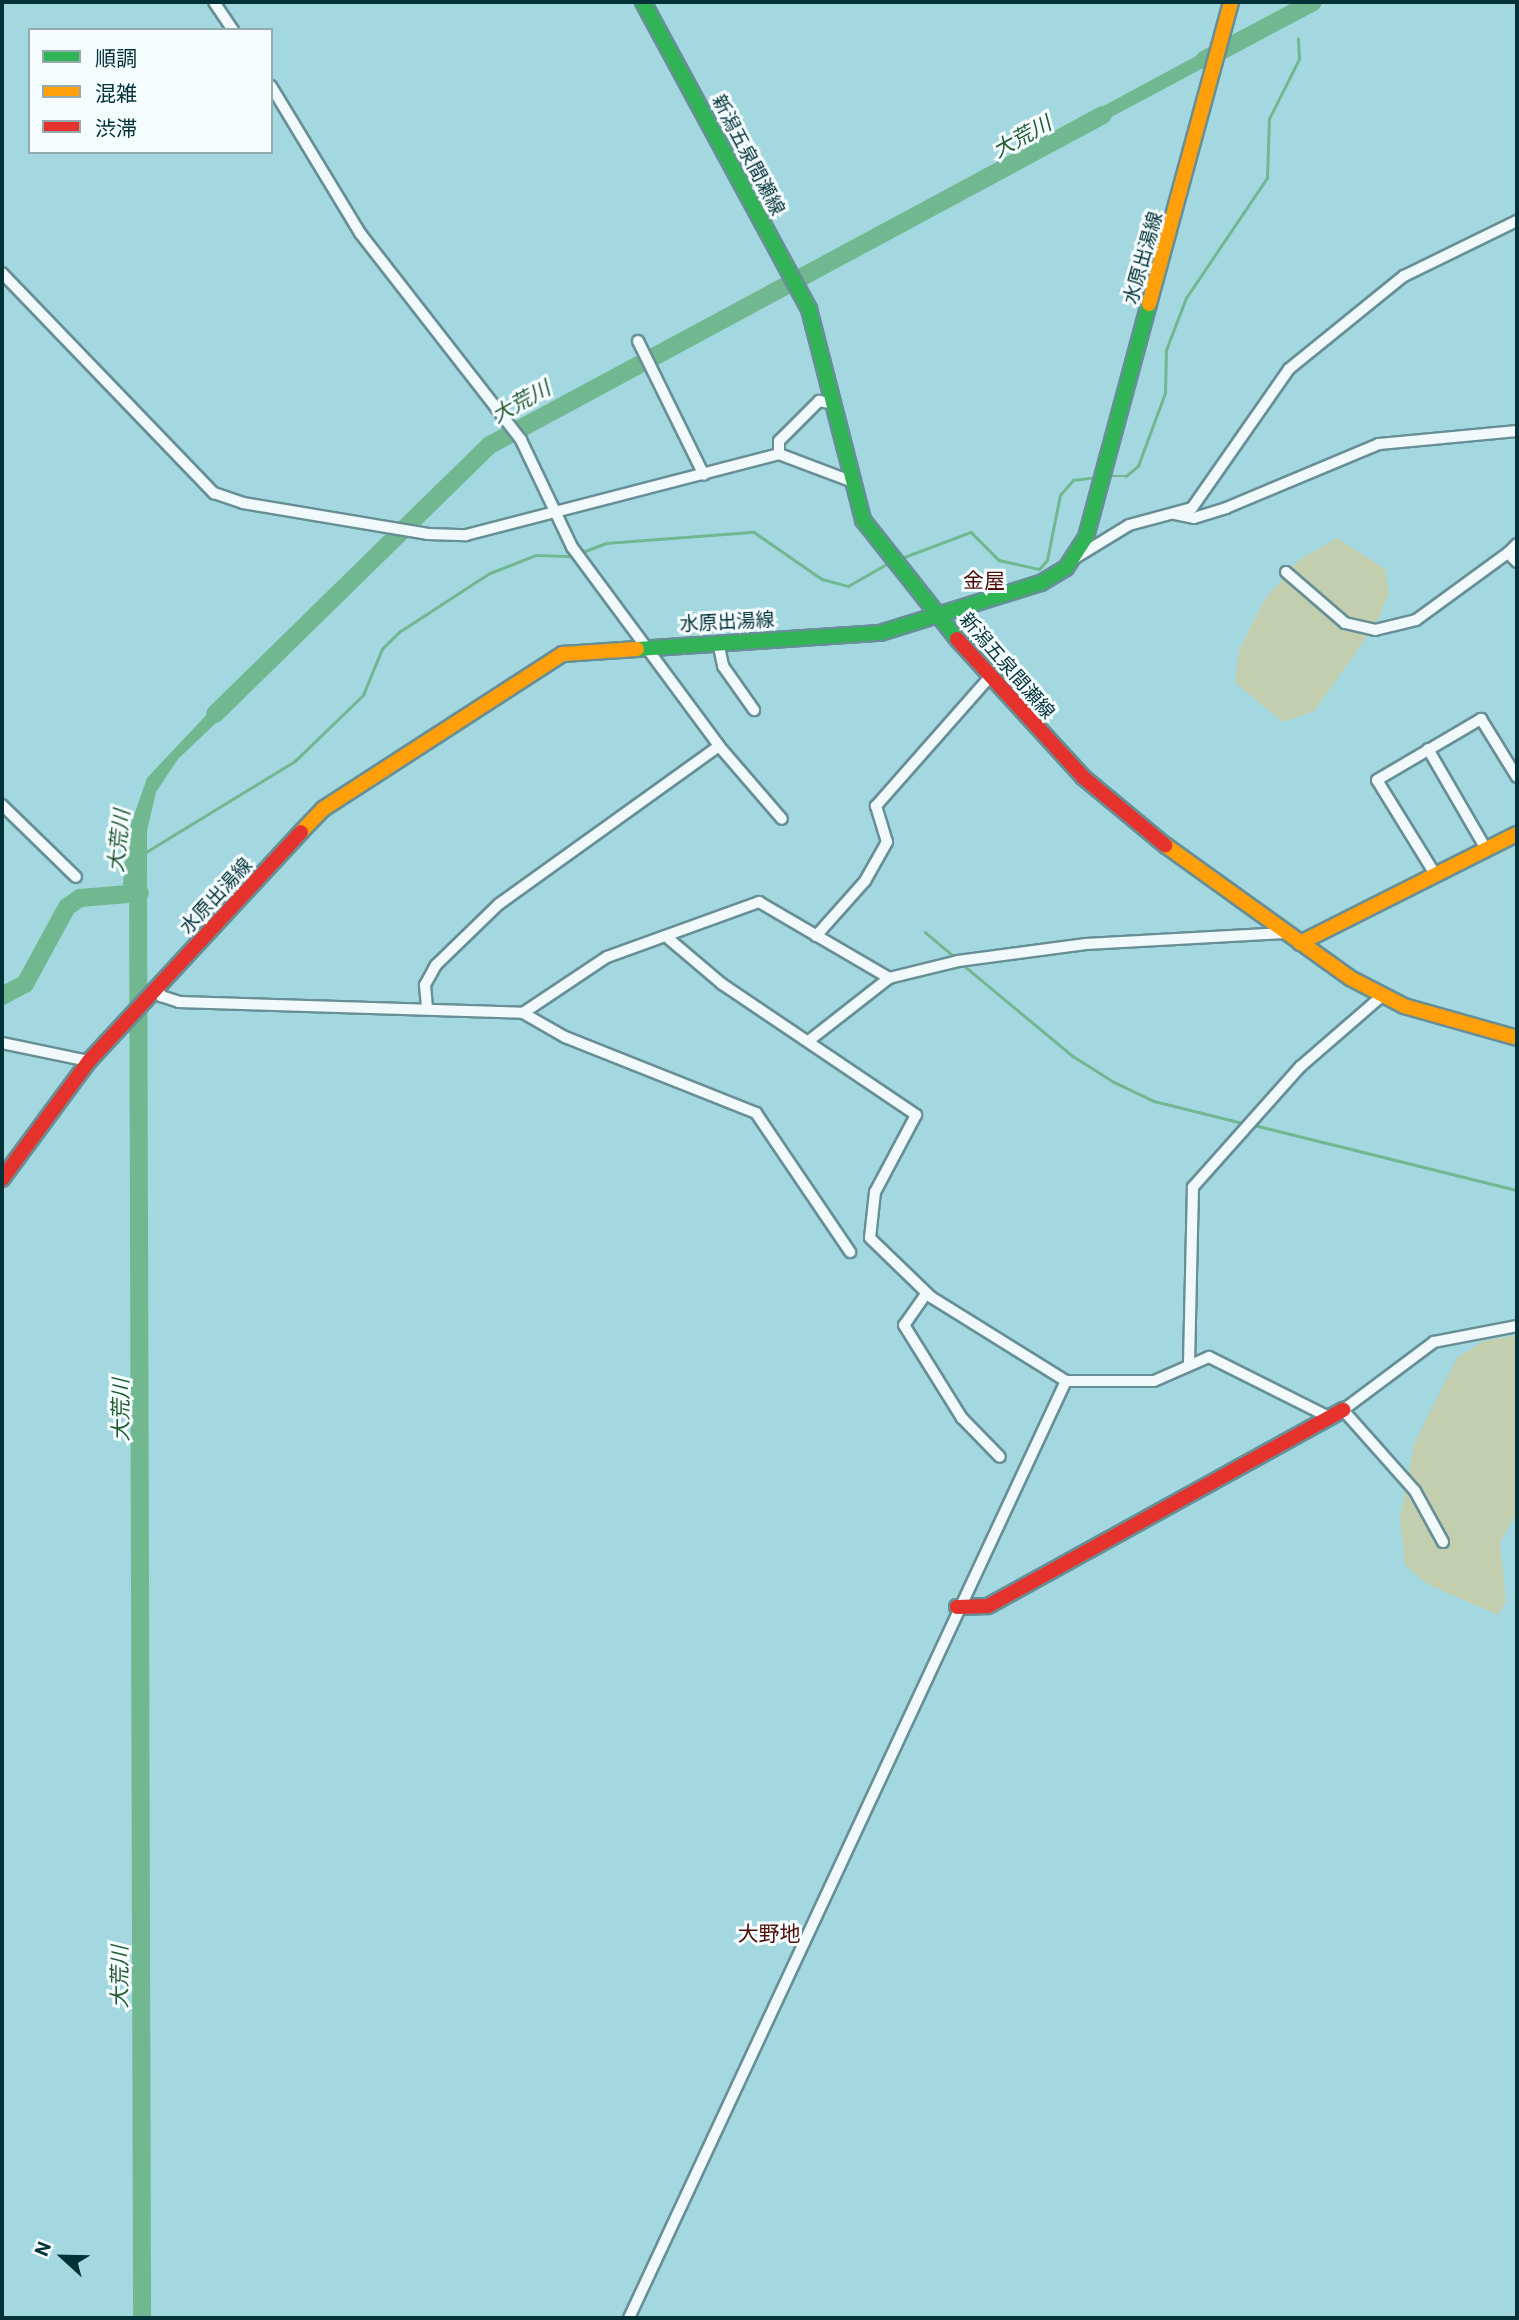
<!DOCTYPE html>
<html>
<head>
<meta charset="utf-8">
<style>
  body { margin:0 }
  #map { position:relative; width:1519px; height:2320px; overflow:hidden; background:#a3d8e1; font-family:Roboto,"Noto Sans JP",sans-serif }
  div>[style] { position:absolute }
  .green>* { inset:0; background:#c3ceaf }
  .water>* { inset:0; background:#71b890 }
  .stream>* { height:2.5px; margin:-1.25px; padding:0 1.25px; transform-origin:1.25px; border-radius:1.25px; background:#71b890 }
  .river>* { height:18px; margin:-9px; padding:0 9px; transform-origin:9px; border-radius:9px; background:#71b890 }
  .roads { filter:drop-shadow(2px 0 #678f96) drop-shadow(-2px 0 #678f96) drop-shadow(0 2px #678f96) drop-shadow(0 -2px #678f96) }
  .street>* { height:10px; margin:-5px; padding:0 5px; transform-origin:5px; border-radius:5px; background:#f1f9fa }
  .fast>* { height:14px; margin:-7px; padding:0 7px; transform-origin:7px; border-radius:7px; background:#30b455 }
  .slow>* { height:14px; margin:-7px; padding:0 7px; transform-origin:7px; border-radius:7px; background:#ff9f0a }
  .jam>* { height:14px; margin:-7px; padding:0 7px; transform-origin:7px; border-radius:7px; background:#e5322d }
  span { translate:-50% -50%; white-space:nowrap; text-align:center; line-height:1.15; -webkit-text-stroke:6px #f4fcfe; paint-order:stroke }
  .street-label { font-size:19px; color:#023138 }
  .water-label { font-size:21px; color:#225a31; font-style:italic }
  .neighbourhood-label { font-size:21px; color:#510e08 }
  .frame { position:absolute; inset:0; border:4px solid #023138; pointer-events:none }
  .legend { position:absolute; left:28px; top:28px; width:245px; height:126px; box-sizing:border-box; background:#f4fcfe; border:2px solid #93abaf; margin:0; padding:9px 12px; list-style:none; font-size:21px; color:#023138 }
  .legend li { display:flex; align-items:center; gap:14px; height:35px }
  .legend b { width:35px; border:2px solid #93abaf }
  .north { position:absolute; left:28px; top:2222px; width:70px; height:70px; -webkit-text-stroke:5px #f4fcfe; paint-order:stroke; rotate:292deg; font-size:19px; font-weight:700; line-height:28px; text-align:center; color:#023138 }
  .north::after { content:''; display:block; margin:auto; width:24px; height:32px; background:#023138; clip-path:polygon(50% 0,100% 100%,50% 72%,0 100%) }
</style>
</head>
<body>
<div id="map">
  <div class="green">
    <div style="clip-path:polygon(1337px 538px,1385px 569px,1389px 593px,1377px 623px,1314px 711px,1283px 722px,1235px 683px,1239px 650px,1264px 600px,1299px 560px)"></div>
    <div style="clip-path:polygon(1517px 1335px,1517px 1512px,1500px 1543px,1506px 1601px,1498px 1615px,1427px 1584px,1405px 1565px,1400px 1518px,1414px 1444px,1457px 1358px,1483px 1341px)"></div>
  </div>
  <div class="water">
    <div style="clip-path:polygon(1211px 48px,1207px 66px,1087px 130px,1084px 125px,1081px 118px)"></div>
    <div style="clip-path:polygon(228px 692px,237px 703px,178px 759px,156px 792px,147px 831px,147px 884px,123px 885px,127px 835px,147px 778px)"></div>
  </div>
  <div class="stream">
    <div style="left:1295px;top:2px;width:17px;rotate:87deg"></div>
    <div style="left:1106px;top:476px;width:20px"></div>
    <div style="left:1126px;top:476px;width:16px;rotate:-40deg"></div>
    <div style="left:1138px;top:466px;width:78px;rotate:-69.7deg"></div>
    <div style="left:1165px;top:393px;width:43px;rotate:-88.7deg"></div>
    <div style="left:1166px;top:350px;width:56px;rotate:-69deg"></div>
    <div style="left:1186px;top:298px;width:145px;rotate:-56deg"></div>
    <div style="left:1267px;top:178px;width:59px;rotate:-88.1deg"></div>
    <div style="left:1269px;top:119px;width:67px;rotate:-63.4deg"></div>
    <div style="left:1299px;top:59px;width:20px;rotate:-93deg"></div>
    <div style="left:580px;top:553px;width:28px;rotate:-21deg"></div>
    <div style="left:606px;top:543px;width:148px;rotate:-4.3deg"></div>
    <div style="left:754px;top:532px;width:83px;rotate:34.7deg"></div>
    <div style="left:822px;top:579px;width:27px;rotate:15deg"></div>
    <div style="left:848px;top:586px;width:48px;rotate:-29.7deg"></div>
    <div style="left:899px;top:559px;width:77px;rotate:-20.6deg"></div>
    <div style="left:971px;top:532px;width:40px;rotate:45deg"></div>
    <div style="left:999px;top:560px;width:41px;rotate:12.7deg"></div>
    <div style="left:1039px;top:569px;width:12px;rotate:-48deg"></div>
    <div style="left:1047px;top:560px;width:66px;rotate:-78.7deg"></div>
    <div style="left:1060px;top:495px;width:20px;rotate:-49deg"></div>
    <div style="left:1073px;top:480px;width:23px;rotate:-7deg"></div>
    <div style="left:146px;top:852px;width:175px;rotate:-31.4deg"></div>
    <div style="left:295px;top:761px;width:95px;rotate:-44.1deg"></div>
    <div style="left:363px;top:695px;width:50px;rotate:-67.6deg"></div>
    <div style="left:382px;top:649px;width:24px;rotate:-45deg"></div>
    <div style="left:399px;top:632px;width:108px;rotate:-33deg"></div>
    <div style="left:490px;top:573px;width:49px;rotate:-21.4deg"></div>
    <div style="left:536px;top:555px;width:37px;rotate:2deg"></div>
    <div style="left:925px;top:932px;width:39px;rotate:40deg"></div>
    <div style="left:962px;top:964px;width:144px;rotate:39.7deg"></div>
    <div style="left:1073px;top:1056px;width:49px;rotate:32.4deg"></div>
    <div style="left:1114px;top:1082px;width:44px;rotate:25.4deg"></div>
    <div style="left:1154px;top:1101px;width:96px;rotate:13.9deg"></div>
    <div style="left:1254px;top:1125px;width:271px;rotate:13.9deg"></div>
  </div>
  <div class="river">
    <div style="left:1204px;top:60px;width:123px;rotate:-28deg"></div>
    <div style="left:215px;top:714px;width:385px;rotate:-44.4deg"></div>
    <div style="left:490px;top:445px;width:696px;rotate:-28.3deg"></div>
    <div style="left:138px;top:863px;width:1455px;rotate:89.84deg"></div>
    <div style="left:2px;top:996px;width:26px;rotate:-28deg"></div>
    <div style="left:25px;top:984px;width:88px;rotate:-61.4deg"></div>
    <div style="left:67px;top:907px;width:16px;rotate:-35deg"></div>
    <div style="left:80px;top:898px;width:60px;rotate:-4.8deg"></div>
  </div>
  <div class="roads">
    <div class="street">
      <div style="left:214px;top:2px;width:34px;rotate:56deg"></div>
      <div style="left:271px;top:86px;width:172px;rotate:58.8deg"></div>
      <div style="left:360px;top:233px;width:262px;rotate:52.1deg"></div>
      <div style="left:521px;top:440px;width:119px;rotate:64.5deg"></div>
      <div style="left:572px;top:547px;width:247px;rotate:53.5deg"></div>
      <div style="left:719px;top:746px;width:271px;rotate:144.3deg"></div>
      <div style="left:499px;top:904px;width:88px;rotate:135.9deg"></div>
      <div style="left:436px;top:965px;width:23px;rotate:119deg"></div>
      <div style="left:425px;top:985px;width:24px;rotate:85deg"></div>
      <div style="left:2px;top:273px;width:306px;rotate:46.1deg"></div>
      <div style="left:214px;top:493px;width:31px;rotate:19deg"></div>
      <div style="left:243px;top:503px;width:188px;rotate:9.5deg"></div>
      <div style="left:428px;top:534px;width:38px;rotate:2deg"></div>
      <div style="left:466px;top:535px;width:323px;rotate:-14.5deg"></div>
      <div style="left:779px;top:454px;width:79px;rotate:20.7deg"></div>
      <div style="left:638px;top:341px;width:149px;rotate:63.8deg"></div>
      <div style="left:779px;top:454px;width:13px;rotate:-90deg"></div>
      <div style="left:779px;top:441px;width:57px;rotate:-45deg"></div>
      <div style="left:819px;top:401px;width:16px;rotate:11deg"></div>
      <div style="left:1175px;top:514px;width:19px;rotate:12deg"></div>
      <div style="left:1194px;top:518px;width:34px;rotate:-17deg"></div>
      <div style="left:1226px;top:508px;width:166px;rotate:-22.7deg"></div>
      <div style="left:1379px;top:444px;width:139px;rotate:-5.4deg"></div>
      <div style="left:1517px;top:544px;width:13px;rotate:135deg"></div>
      <div style="left:1508px;top:553px;width:13px;rotate:45deg"></div>
      <div style="left:1075px;top:558px;width:63px;rotate:-31.4deg"></div>
      <div style="left:1129px;top:525px;width:65px;rotate:-15.1deg"></div>
      <div style="left:1192px;top:508px;width:169px;rotate:-55.1deg"></div>
      <div style="left:1289px;top:369px;width:148px;rotate:-39deg"></div>
      <div style="left:1404px;top:276px;width:126px;rotate:-26deg"></div>
      <div style="left:1286px;top:572px;width:78px;rotate:40.8deg"></div>
      <div style="left:1345px;top:623px;width:31px;rotate:13deg"></div>
      <div style="left:1375px;top:630px;width:42px;rotate:-13.7deg"></div>
      <div style="left:1416px;top:620px;width:114px;rotate:-36.1deg"></div>
      <div style="left:718px;top:642px;width:25px;rotate:78deg"></div>
      <div style="left:723px;top:666px;width:54px;rotate:54.8deg"></div>
      <div style="left:719px;top:746px;width:96px;rotate:49.2deg"></div>
      <div style="left:1428px;top:749px;width:116px;rotate:59.9deg"></div>
      <div style="left:2px;top:805px;width:103px;rotate:44.2deg"></div>
      <div style="left:1435px;top:874px;width:110px;rotate:-121.7deg"></div>
      <div style="left:1377px;top:780px;width:121px;rotate:-30.4deg"></div>
      <div style="left:1481px;top:719px;width:68px;rotate:58.2deg"></div>
      <div style="left:816px;top:936px;width:74px;rotate:-48.3deg"></div>
      <div style="left:865px;top:881px;width:45px;rotate:-60.6deg"></div>
      <div style="left:887px;top:842px;width:38px;rotate:-107deg"></div>
      <div style="left:876px;top:806px;width:169px;rotate:-48.6deg"></div>
      <div style="left:669px;top:939px;width:70px;rotate:40.3deg"></div>
      <div style="left:722px;top:984px;width:234px;rotate:34deg"></div>
      <div style="left:916px;top:1115px;width:87px;rotate:118deg"></div>
      <div style="left:875px;top:1192px;width:46px;rotate:96.2deg"></div>
      <div style="left:870px;top:1238px;width:85px;rotate:44deg"></div>
      <div style="left:931px;top:1297px;width:159px;rotate:31.9deg"></div>
      <div style="left:1066px;top:1381px;width:88px"></div>
      <div style="left:1154px;top:1381px;width:60px;rotate:-23.6deg"></div>
      <div style="left:1209px;top:1357px;width:134px;rotate:26.6deg"></div>
      <div style="left:158px;top:988px;width:9px;rotate:69deg"></div>
      <div style="left:161px;top:996px;width:19px;rotate:18deg"></div>
      <div style="left:179px;top:1002px;width:344px;rotate:1.8deg"></div>
      <div style="left:523px;top:1013px;width:48px;rotate:29.7deg"></div>
      <div style="left:565px;top:1037px;width:206px;rotate:21.7deg"></div>
      <div style="left:756px;top:1113px;width:168px;rotate:55.9deg"></div>
      <div style="left:523px;top:1013px;width:101px;rotate:-33.7deg"></div>
      <div style="left:607px;top:957px;width:162px;rotate:-19.9deg"></div>
      <div style="left:759px;top:902px;width:151px;rotate:30.3deg"></div>
      <div style="left:889px;top:978px;width:71px;rotate:-13.8deg"></div>
      <div style="left:958px;top:961px;width:129px;rotate:-7.6deg"></div>
      <div style="left:1086px;top:944px;width:199px;rotate:-3.2deg"></div>
      <div style="left:811px;top:1039px;width:99px;rotate:-38deg"></div>
      <div style="left:2px;top:1043px;width:89px;rotate:11.7deg"></div>
      <div style="left:926px;top:1294px;width:38px;rotate:125deg"></div>
      <div style="left:904px;top:1325px;width:110px;rotate:58.1deg"></div>
      <div style="left:962px;top:1418px;width:54px;rotate:45.7deg"></div>
      <div style="left:1189px;top:1363px;width:176px;rotate:-88.7deg"></div>
      <div style="left:1193px;top:1187px;width:161px;rotate:-48.3deg"></div>
      <div style="left:1300px;top:1067px;width:108px;rotate:-40.9deg"></div>
      <div style="left:1443px;top:1542px;width:58px;rotate:-118.8deg"></div>
      <div style="left:1415px;top:1491px;width:108px;rotate:-131.6deg"></div>
      <div style="left:1343px;top:1410px;width:114px;rotate:-36.8deg"></div>
      <div style="left:1434px;top:1342px;width:85px;rotate:-10.9deg"></div>
      <div style="left:629px;top:2318px;width:1034px;rotate:-65deg"></div>
    </div>
    <div class="fast">
      <div style="left:643px;top:2px;width:349px;rotate:61.6deg"></div>
      <div style="left:809px;top:309px;width:218px;rotate:75.6deg"></div>
      <div style="left:863px;top:520px;width:152px;rotate:51.7deg"></div>
      <div style="left:637px;top:649px;width:244px;rotate:-3.8deg"></div>
      <div style="left:880px;top:633px;width:169px;rotate:-17.3deg"></div>
      <div style="left:1041px;top:583px;width:29px;rotate:-31deg"></div>
      <div style="left:1066px;top:568px;width:37px;rotate:-57deg"></div>
      <div style="left:1086px;top:537px;width:241px;rotate:-74.9deg"></div>
    </div>
    <div class="slow">
      <div style="left:1149px;top:304px;width:313px;rotate:-74.8deg"></div>
      <div style="left:301px;top:832px;width:32px;rotate:-46deg"></div>
      <div style="left:323px;top:809px;width:286px;rotate:-32.9deg"></div>
      <div style="left:563px;top:654px;width:74px;rotate:-3.9deg"></div>
      <div style="left:1165px;top:845px;width:228px;rotate:35.7deg"></div>
      <div style="left:1350px;top:978px;width:61px;rotate:27.4deg"></div>
      <div style="left:1404px;top:1006px;width:117px;rotate:15.8deg"></div>
      <div style="left:1300px;top:943px;width:243px;rotate:-26.7deg"></div>
    </div>
    <div class="jam">
      <div style="left:957px;top:639px;width:187px;rotate:47.6deg"></div>
      <div style="left:1083px;top:777px;width:107px;rotate:39.7deg"></div>
      <div style="left:2px;top:1179px;width:147px;rotate:-53.6deg"></div>
      <div style="left:89px;top:1061px;width:312px;rotate:-47.2deg"></div>
      <div style="left:957px;top:1607px;width:31px;rotate:-2deg"></div>
      <div style="left:988px;top:1606px;width:406px;rotate:-28.9deg"></div>
    </div>
  </div>
  <div class="street-label">
    <span style="left:748px;top:155px;rotate:62deg">新潟五泉間瀬線</span>
    <span style="left:1143px;top:258px;rotate:-74deg">水原出湯線</span>
    <span style="left:727px;top:622px;rotate:-3deg">水原出湯線</span>
    <span style="left:1007px;top:666px;rotate:49deg">新潟五泉間瀬線</span>
    <span style="left:216px;top:896px;rotate:-47deg">水原出湯線</span>
  </div>
  <div class="water-label">
    <span style="left:1022px;top:137px;rotate:-29deg">大荒川</span>
    <span style="left:521px;top:402px;rotate:-29deg">大荒川</span>
    <span style="left:119px;top:841px;rotate:-84deg">大荒川</span>
    <span style="left:121px;top:1410px;rotate:-90deg">大荒川</span>
    <span style="left:120px;top:1977px;rotate:-90deg">大荒川</span>
  </div>
  <div class="neighbourhood-label">
    <span style="left:984px;top:581px">金屋</span>
    <span style="left:769px;top:1934px">大野地</span>
  </div>
  <div class="frame"></div>
  <ul class="legend">
  <li><b style="height:9px;background:#30b455"></b>順調</li>
  <li><b style="height:9px;background:#ff9f0a"></b>混雑</li>
  <li><b style="height:9px;background:#e5322d"></b>渋滞</li>
  </ul>
  <div class="north">N</div>
</div>
</body>
</html>
